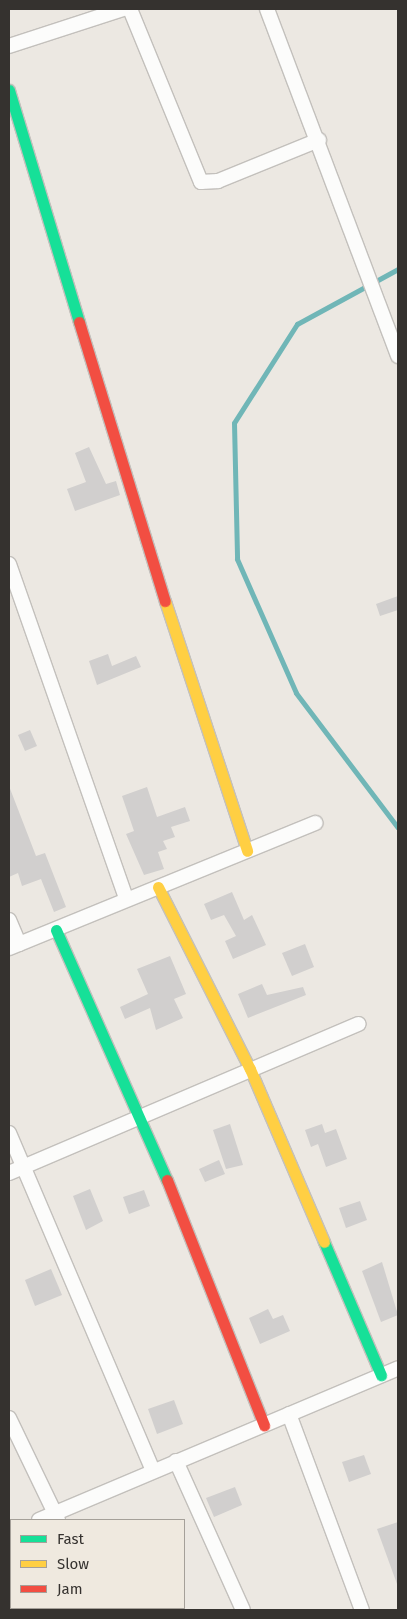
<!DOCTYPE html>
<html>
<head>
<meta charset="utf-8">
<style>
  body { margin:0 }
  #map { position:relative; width:407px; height:1619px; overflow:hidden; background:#ece8e2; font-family:"Fira Sans",sans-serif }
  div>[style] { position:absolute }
  .stream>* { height:5px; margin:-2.5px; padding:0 2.5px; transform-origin:2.5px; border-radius:2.5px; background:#70b6b7 }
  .building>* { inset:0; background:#d1cfce }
  .roads { filter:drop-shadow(1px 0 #c3c0bc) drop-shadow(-1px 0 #c3c0bc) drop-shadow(0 1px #c3c0bc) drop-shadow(0 -1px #c3c0bc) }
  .street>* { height:14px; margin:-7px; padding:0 7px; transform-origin:7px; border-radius:7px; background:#fcfcfb }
  .fast>* { height:11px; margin:-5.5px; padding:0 5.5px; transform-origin:5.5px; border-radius:5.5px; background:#16e098 }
  .slow>* { height:11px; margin:-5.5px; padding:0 5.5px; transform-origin:5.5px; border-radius:5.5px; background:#ffcf43 }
  .jam>* { height:11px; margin:-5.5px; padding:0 5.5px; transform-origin:5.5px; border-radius:5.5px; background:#f24e42 }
  span { translate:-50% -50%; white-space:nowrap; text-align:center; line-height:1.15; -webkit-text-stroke:5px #efe9df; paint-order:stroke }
  .frame { position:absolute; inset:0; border:10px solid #35322f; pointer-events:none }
  .legend { position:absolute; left:10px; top:1519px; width:175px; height:90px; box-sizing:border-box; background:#efe9df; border:1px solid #a5a099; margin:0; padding:6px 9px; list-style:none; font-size:15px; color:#35322f }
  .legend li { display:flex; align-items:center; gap:10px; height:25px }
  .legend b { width:25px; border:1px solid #a5a099 }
</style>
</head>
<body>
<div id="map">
  <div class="stream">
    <div style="left:398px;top:269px;width:115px;rotate:151.4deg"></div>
    <div style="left:297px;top:324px;width:117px;rotate:122.5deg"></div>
    <div style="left:234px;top:423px;width:136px;rotate:88.7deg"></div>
    <div style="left:237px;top:559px;width:146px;rotate:66.2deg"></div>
    <div style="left:296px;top:693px;width:169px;rotate:52.9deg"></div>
  </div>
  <div class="building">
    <div style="clip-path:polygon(89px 447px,106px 484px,116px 481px,120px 495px,75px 511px,67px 489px,86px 482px,75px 453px)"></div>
    <div style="clip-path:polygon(398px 596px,398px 610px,380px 616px,376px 604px)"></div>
    <div style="clip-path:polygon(108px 654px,112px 666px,136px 656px,141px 667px,97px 685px,89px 661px)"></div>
    <div style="clip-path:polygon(30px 730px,37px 746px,25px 751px,18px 735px)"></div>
    <div style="clip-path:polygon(9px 786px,36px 856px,45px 853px,66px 907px,54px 912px,41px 879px,22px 886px,18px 873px,9px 877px)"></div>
    <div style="clip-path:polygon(147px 787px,157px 817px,185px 807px,190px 821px,171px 827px,175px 837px,163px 841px,167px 849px,158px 852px,164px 869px,144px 875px,126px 834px,134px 831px,122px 796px)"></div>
    <div style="clip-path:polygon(232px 892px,244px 920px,252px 915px,266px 945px,233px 959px,225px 941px,236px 936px,224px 915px,211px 920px,204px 904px)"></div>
    <div style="clip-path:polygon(305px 944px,314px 967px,292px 976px,282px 953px)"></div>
    <div style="clip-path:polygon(170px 956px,186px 994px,174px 999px,183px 1018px,156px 1030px,150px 1008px,125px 1019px,120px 1007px,148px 994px,137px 969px)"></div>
    <div style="clip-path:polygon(262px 984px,267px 995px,303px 987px,306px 995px,248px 1018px,238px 994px)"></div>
    <div style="clip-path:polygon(230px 1124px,243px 1165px,226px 1169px,213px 1130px)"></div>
    <div style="clip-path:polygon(322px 1124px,325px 1133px,336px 1129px,347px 1159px,326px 1167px,318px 1144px,311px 1147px,305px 1130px)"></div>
    <div style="clip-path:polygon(219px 1160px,225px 1174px,205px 1182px,199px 1169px)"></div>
    <div style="clip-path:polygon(90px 1189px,103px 1221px,86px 1230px,73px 1196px)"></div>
    <div style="clip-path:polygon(144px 1190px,150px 1206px,129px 1214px,123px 1197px)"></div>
    <div style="clip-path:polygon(360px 1201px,367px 1220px,346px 1228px,339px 1208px)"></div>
    <div style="clip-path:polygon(382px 1262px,398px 1315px,381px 1322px,362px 1271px)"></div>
    <div style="clip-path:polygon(51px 1269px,62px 1295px,35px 1306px,25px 1280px)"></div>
    <div style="clip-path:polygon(268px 1309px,273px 1319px,283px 1315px,290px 1331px,260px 1344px,249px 1318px)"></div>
    <div style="clip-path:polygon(174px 1400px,183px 1424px,157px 1434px,148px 1409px)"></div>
    <div style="clip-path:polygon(364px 1455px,371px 1474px,349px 1482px,342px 1462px)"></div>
    <div style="clip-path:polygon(235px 1487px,242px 1505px,214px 1517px,206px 1498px)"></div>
    <div style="clip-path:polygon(398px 1522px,398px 1584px,397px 1584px,377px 1529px)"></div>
  </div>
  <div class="roads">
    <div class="street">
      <div style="left:130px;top:9px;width:187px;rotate:67.7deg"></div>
      <div style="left:201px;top:182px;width:17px;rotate:-3deg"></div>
      <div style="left:218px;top:181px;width:109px;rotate:-22.1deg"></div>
      <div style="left:267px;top:9px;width:371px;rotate:69.3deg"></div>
      <div style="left:9px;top:46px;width:120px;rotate:-18deg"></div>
      <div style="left:9px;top:564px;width:355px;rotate:70.7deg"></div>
      <div style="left:9px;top:920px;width:26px;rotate:67deg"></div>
      <div style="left:9px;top:948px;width:331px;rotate:-22.2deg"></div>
      <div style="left:9px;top:1133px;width:366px;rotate:66.9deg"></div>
      <div style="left:9px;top:1173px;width:380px;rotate:-23.1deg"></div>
      <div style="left:289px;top:1414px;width:209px;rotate:69.6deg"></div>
      <div style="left:9px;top:1418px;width:113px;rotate:64.3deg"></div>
      <div style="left:176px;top:1461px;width:163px;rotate:65.8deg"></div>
      <div style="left:39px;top:1520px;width:390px;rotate:-22.9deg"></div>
      <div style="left:9px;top:1534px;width:2px;rotate:-27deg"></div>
      <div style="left:97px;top:1608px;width:2px;rotate:63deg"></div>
    </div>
    <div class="fast">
      <div style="left:9px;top:90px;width:242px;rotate:73.2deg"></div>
      <div style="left:56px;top:930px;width:274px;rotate:66.1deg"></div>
      <div style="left:324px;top:1242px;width:145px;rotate:66.8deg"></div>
    </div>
    <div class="slow">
      <div style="left:165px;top:601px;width:263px;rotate:71.8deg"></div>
      <div style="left:158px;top:887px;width:204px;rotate:63.2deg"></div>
      <div style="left:250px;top:1069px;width:188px;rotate:66.8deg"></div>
    </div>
    <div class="jam">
      <div style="left:79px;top:322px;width:292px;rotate:72.9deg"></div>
      <div style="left:167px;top:1180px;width:264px;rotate:68.4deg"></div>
    </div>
  </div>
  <div class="frame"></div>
  <ul class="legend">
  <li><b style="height:6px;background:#16e098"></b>Fast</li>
  <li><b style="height:6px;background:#ffcf43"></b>Slow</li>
  <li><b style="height:6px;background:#f24e42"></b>Jam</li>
  </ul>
</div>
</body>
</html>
